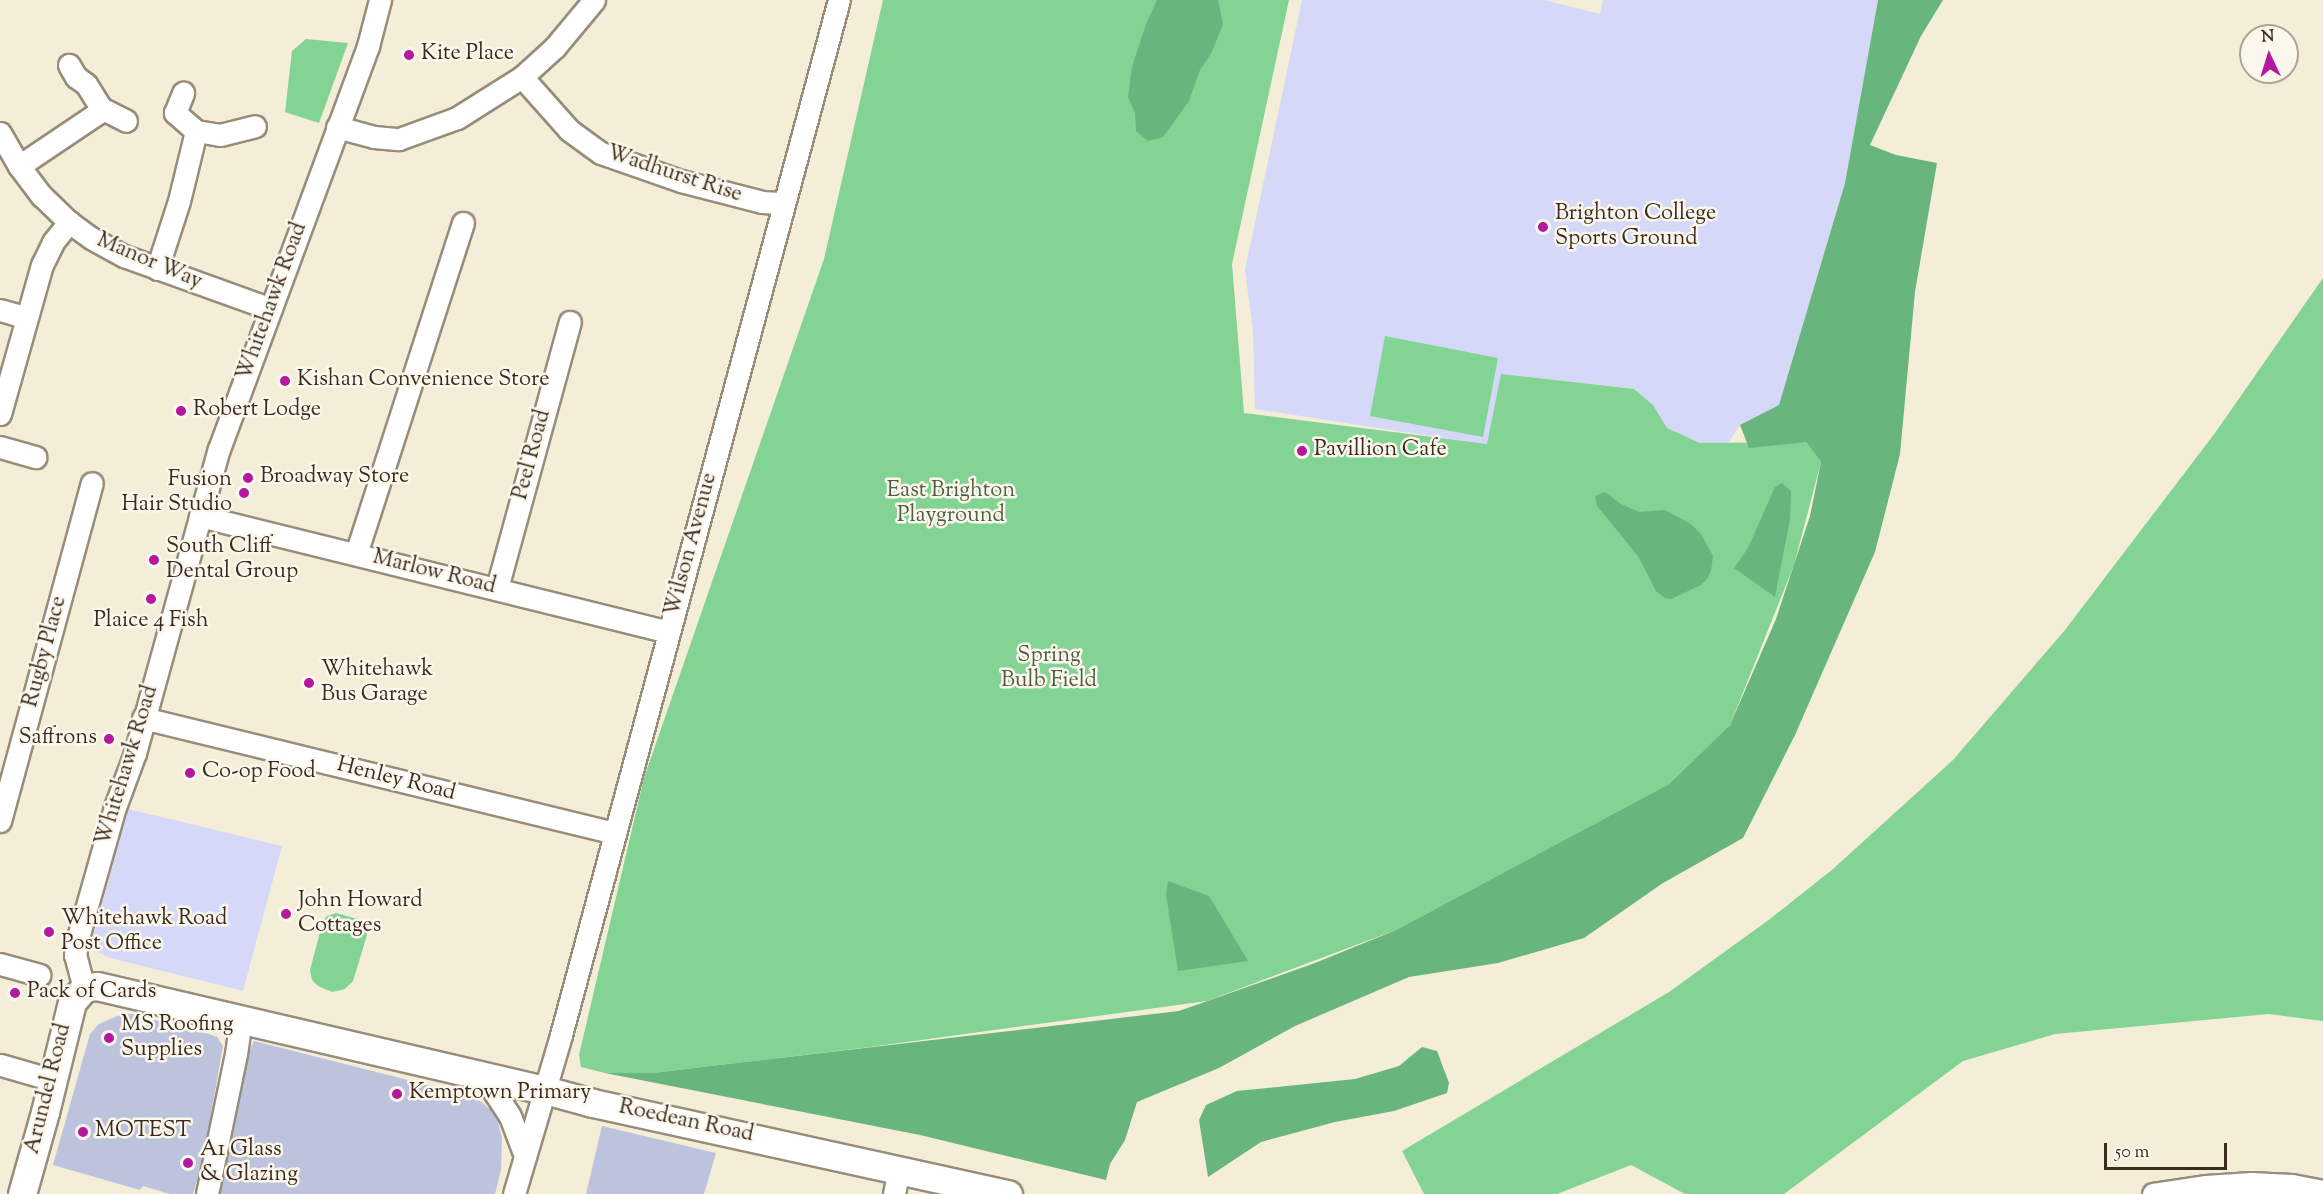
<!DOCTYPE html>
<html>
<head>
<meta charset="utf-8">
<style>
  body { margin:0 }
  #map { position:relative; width:2323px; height:1194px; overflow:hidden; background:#f4edd7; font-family:"Sorts Mill Goudy",serif }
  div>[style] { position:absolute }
  .built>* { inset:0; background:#d6d8f8 }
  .industrial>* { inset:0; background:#bec3dd }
  .green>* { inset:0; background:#82d394 }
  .forest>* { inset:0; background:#69b57e }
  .roads { filter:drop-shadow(2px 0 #988c7a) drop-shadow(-2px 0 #988c7a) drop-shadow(0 2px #988c7a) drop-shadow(0 -2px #988c7a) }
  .minor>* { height:21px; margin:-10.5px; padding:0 10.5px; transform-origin:10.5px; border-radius:10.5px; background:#fff }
  .major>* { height:27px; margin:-13.5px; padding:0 13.5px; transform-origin:13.5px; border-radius:13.5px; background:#fff }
  .dots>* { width:16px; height:16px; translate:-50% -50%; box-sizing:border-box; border:3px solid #fbf7ec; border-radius:50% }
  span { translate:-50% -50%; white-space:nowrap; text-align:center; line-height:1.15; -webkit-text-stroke:5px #fbf7ec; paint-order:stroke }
  .poi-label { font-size:22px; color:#3b2a1e }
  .left { translate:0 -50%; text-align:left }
  .right { translate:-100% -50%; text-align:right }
  .street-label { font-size:22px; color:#3b2a1e }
  .park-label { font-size:22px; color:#505d41 }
  .north { position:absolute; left:2239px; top:24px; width:60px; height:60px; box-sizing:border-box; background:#fbf7ec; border:2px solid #aea59a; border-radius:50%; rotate:356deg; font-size:16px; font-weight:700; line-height:24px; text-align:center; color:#3b2a1e }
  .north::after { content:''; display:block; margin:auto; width:21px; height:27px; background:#b5179e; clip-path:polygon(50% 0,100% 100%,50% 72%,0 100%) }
  .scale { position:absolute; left:2104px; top:1143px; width:123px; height:27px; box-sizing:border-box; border:3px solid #3b2a1e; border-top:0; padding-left:8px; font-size:18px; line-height:21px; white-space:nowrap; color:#3b2a1e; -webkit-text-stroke:4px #fbf7ec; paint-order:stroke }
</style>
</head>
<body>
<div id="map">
  <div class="built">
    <div style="clip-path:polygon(1302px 0,1544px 0,1600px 14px,1603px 0,1878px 0,1845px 183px,1779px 406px,1740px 425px,1728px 443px,1700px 443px,1667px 428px,1653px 405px,1634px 389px,1502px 374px,1488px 445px,1255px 409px,1253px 331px,1245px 270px)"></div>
    <div style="clip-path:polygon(128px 809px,282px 846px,243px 991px,110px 958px,93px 950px,91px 944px)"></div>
  </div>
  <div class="industrial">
    <div style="clip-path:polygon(122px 1014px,133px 1014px,209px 1034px,217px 1037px,223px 1046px,203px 1160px,193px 1194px,170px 1194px,143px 1186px,140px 1190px,53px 1165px,90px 1034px,99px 1024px)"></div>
    <div style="clip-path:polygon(254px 1041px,475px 1097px,491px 1110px,498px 1122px,502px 1139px,501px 1170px,495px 1194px,219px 1194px,241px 1068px)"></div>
    <div style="clip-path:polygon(602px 1126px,716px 1153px,704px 1194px,586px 1194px)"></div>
  </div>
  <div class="green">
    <div style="clip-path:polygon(883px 0,1289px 0,1232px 264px,1244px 413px,1487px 444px,1501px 374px,1634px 389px,1653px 405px,1667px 428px,1700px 443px,1806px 442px,1821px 462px,1794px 565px,1730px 725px,1669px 784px,1396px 930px,1207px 1001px,870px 1047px,652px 1073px,605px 1073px,581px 1067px,579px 1055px,644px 778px,824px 259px)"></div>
    <div style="clip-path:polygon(306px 39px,348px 43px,319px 123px,285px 112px,292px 51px)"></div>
    <div style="clip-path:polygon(2323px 278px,2323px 1021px,2269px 1014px,2055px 1034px,1963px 1061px,1784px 1194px,1685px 1194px,1631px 1165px,1557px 1194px,1424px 1194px,1402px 1151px,1669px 992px,1770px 919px,1833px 869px,1953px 760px,2065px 630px,2215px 433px)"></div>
    <div style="clip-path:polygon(1385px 336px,1498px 358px,1483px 437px,1370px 416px)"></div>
    <div style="clip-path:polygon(336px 913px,361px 920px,366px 926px,367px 935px,353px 981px,345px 989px,332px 992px,318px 986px,312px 980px,310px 970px,323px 921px,327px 916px)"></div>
  </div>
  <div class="forest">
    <div style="clip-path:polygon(1157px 0,1218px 0,1223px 24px,1212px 52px,1200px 70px,1189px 101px,1163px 137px,1148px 141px,1136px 131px,1135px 113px,1128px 97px,1132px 67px,1146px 24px)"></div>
    <div style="clip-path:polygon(1878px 0,1943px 0,1921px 36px,1870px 145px,1896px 155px,1937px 163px,1915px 292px,1900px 454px,1875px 552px,1795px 735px,1743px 838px,1663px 883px,1584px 938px,1498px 963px,1409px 977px,1295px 1026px,1219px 1068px,1137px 1102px,1125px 1140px,1110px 1164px,1106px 1180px,920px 1135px,605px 1073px,652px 1073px,1179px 1011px,1315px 963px,1396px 930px,1669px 784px,1730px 725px,1776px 619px,1810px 516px,1821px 462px,1806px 442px,1749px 448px,1740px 425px,1779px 405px,1845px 183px)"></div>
    <div style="clip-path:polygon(1782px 483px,1791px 491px,1790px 519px,1775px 597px,1734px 568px,1748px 548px,1775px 487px)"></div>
    <div style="clip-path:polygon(1605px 492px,1621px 504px,1639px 512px,1665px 510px,1691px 524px,1701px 534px,1713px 556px,1711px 571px,1707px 579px,1701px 585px,1671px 599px,1665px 598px,1656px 591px,1638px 556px,1597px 506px,1595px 496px)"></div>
    <div style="clip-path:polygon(1168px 881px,1209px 896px,1248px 961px,1178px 971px,1166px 894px)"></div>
    <div style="clip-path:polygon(1422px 1047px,1437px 1051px,1449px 1083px,1447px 1093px,1394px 1111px,1335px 1122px,1261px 1142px,1208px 1177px,1199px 1120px,1206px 1105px,1237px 1091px,1355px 1079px,1399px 1066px)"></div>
  </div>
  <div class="roads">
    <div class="minor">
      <div style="left:522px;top:77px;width:71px;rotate:48.4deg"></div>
      <div style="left:569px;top:130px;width:39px;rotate:36deg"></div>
      <div style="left:601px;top:153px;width:85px;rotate:19.3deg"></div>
      <div style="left:681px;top:181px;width:84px;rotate:14.5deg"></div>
      <div style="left:762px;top:202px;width:22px;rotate:3deg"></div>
      <div style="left:101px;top:108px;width:28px;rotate:27deg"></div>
      <div style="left:337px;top:127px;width:38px;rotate:15deg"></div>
      <div style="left:374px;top:137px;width:25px;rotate:5deg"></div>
      <div style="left:399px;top:139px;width:62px;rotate:-19.9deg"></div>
      <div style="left:457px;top:118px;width:77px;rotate:-32.2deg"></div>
      <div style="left:522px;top:77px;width:45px;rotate:-42.3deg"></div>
      <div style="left:555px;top:47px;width:61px;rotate:-50.3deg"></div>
      <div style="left:196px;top:131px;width:24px;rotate:9deg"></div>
      <div style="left:220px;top:135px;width:36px;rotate:-14deg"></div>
      <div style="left:0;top:133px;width:38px;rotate:60deg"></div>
      <div style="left:19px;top:166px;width:38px;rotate:53deg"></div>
      <div style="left:42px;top:196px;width:37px;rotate:44deg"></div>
      <div style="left:69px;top:222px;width:27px;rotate:36deg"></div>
      <div style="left:91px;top:238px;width:38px;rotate:29deg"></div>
      <div style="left:124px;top:256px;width:156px;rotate:19.8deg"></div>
      <div style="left:19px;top:166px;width:95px;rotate:-33.9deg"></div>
      <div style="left:98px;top:113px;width:6px;rotate:-59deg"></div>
      <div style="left:101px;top:108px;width:28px;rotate:-122deg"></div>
      <div style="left:86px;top:84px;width:12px;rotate:-145deg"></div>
      <div style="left:76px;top:77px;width:14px;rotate:-120deg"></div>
      <div style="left:157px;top:269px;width:71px;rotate:-72.1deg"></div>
      <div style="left:179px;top:201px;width:72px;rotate:-76.3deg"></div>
      <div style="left:196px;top:131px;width:28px;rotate:-139deg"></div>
      <div style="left:175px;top:113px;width:22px;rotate:-68deg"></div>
      <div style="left:0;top:310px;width:26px;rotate:16deg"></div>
      <div style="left:0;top:414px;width:155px;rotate:-74.3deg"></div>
      <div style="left:42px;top:265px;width:25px;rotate:-64deg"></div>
      <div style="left:53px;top:242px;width:26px;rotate:-51deg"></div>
      <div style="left:0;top:447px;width:37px;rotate:16deg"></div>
      <div style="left:200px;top:516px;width:482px;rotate:13.9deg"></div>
      <div style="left:356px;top:554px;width:348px;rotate:-72.1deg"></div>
      <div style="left:497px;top:588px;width:276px;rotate:-74.7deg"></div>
      <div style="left:143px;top:718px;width:485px;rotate:13.7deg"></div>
      <div style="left:0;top:821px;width:350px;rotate:-74.8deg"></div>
      <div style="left:0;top:964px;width:41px;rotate:15.4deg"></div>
      <div style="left:84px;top:988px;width:34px;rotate:-105deg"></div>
      <div style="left:75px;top:955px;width:21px;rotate:-79deg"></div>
      <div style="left:79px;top:934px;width:132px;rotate:-74.2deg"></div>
      <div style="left:115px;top:807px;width:58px;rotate:-69.7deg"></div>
      <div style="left:135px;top:753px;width:315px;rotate:-74.6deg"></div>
      <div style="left:219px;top:449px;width:430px;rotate:-69.7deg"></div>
      <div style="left:368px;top:46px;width:48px;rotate:-75.4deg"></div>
      <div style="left:1px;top:1065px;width:54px;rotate:16.1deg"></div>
      <div style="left:485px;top:1078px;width:45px;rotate:56.7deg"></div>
      <div style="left:510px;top:1116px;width:43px;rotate:69.4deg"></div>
      <div style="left:207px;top:1194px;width:143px;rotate:-78.3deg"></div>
      <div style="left:236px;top:1054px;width:34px;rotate:-82deg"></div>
      <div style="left:514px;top:1194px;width:166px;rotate:-73.5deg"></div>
      <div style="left:561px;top:1035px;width:1072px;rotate:-74.97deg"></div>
      <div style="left:894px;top:1194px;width:25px;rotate:-79deg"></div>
      <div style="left:2153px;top:1194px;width:54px;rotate:-8.6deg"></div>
      <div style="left:2206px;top:1186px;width:45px;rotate:-3.8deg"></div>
      <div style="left:2251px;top:1183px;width:41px;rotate:2.8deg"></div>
      <div style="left:2292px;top:1185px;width:32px;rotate:11deg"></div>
    </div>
    <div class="major">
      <div style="left:22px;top:1194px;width:85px;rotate:-74.3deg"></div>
      <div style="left:45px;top:1112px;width:113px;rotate:-76.2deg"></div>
      <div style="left:72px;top:1002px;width:18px;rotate:-49deg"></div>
      <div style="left:84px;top:988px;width:13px;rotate:-9deg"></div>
      <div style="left:97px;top:986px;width:460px;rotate:13.1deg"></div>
      <div style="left:545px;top:1090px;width:50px;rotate:15.2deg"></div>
      <div style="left:593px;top:1103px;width:425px;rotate:12.4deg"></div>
    </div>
  </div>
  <div class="dots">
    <div style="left:409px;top:55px;background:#b5179e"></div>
    <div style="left:1543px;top:227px;background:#b5179e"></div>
    <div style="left:285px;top:381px;background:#b5179e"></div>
    <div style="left:181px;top:411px;background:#b5179e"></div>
    <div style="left:1302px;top:451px;background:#b5179e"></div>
    <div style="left:248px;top:478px;background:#b5179e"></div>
    <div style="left:244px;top:493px;background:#b5179e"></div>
    <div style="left:154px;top:560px;background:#b5179e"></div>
    <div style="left:151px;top:599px;background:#b5179e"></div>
    <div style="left:309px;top:683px;background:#b5179e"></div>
    <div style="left:109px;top:739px;background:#b5179e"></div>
    <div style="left:190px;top:773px;background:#b5179e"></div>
    <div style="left:286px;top:914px;background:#b5179e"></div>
    <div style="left:49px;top:932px;background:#b5179e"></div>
    <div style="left:15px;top:993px;background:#b5179e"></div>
    <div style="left:109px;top:1038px;background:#b5179e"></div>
    <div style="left:397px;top:1094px;background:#b5179e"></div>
    <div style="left:83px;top:1132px;background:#b5179e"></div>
    <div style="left:188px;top:1163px;background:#b5179e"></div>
  </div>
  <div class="poi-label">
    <span class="left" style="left:421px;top:55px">Kite Place</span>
    <span class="left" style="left:1555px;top:227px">Brighton College<br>Sports Ground</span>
    <span class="left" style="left:297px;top:381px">Kishan Convenience Store</span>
    <span class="left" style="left:193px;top:411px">Robert Lodge</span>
    <span class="left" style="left:1314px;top:451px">Pavillion Cafe</span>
    <span class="left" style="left:260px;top:478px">Broadway Store</span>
    <span class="right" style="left:232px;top:493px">Fusion<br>Hair Studio</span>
    <span class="left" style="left:166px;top:560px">South Cliff<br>Dental Group</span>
    <span style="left:151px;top:622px">Plaice 4 Fish</span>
    <span class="left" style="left:321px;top:683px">Whitehawk<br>Bus Garage</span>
    <span class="right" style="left:97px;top:739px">Saffrons</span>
    <span class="left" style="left:202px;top:773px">Co-op Food</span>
    <span class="left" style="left:298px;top:914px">John Howard<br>Cottages</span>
    <span class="left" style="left:61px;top:932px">Whitehawk Road<br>Post Office</span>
    <span class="left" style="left:27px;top:993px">Pack of Cards</span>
    <span class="left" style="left:121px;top:1038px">MS Roofing<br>Supplies</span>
    <span class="left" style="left:409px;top:1094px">Kemptown Primary</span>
    <span class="left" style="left:95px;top:1132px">MOTEST</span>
    <span class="left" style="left:200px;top:1163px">A1 Glass<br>&amp; Glazing</span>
  </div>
  <div class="street-label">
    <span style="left:674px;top:175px;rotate:18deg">Wadhurst Rise</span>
    <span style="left:149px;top:262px;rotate:23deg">Manor Way</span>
    <span style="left:273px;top:302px;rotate:-70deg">Whitehawk Road</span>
    <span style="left:533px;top:455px;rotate:-75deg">Peel Road</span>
    <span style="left:692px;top:545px;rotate:-75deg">Wilson Avenue</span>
    <span style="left:434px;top:573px;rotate:14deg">Marlow Road</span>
    <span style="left:46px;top:652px;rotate:-75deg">Rugby Place</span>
    <span style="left:128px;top:766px;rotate:-73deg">Whitehawk Road</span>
    <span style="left:396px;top:780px;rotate:14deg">Henley Road</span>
    <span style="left:49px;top:1089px;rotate:-76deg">Arundel Road</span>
    <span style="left:686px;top:1122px;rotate:12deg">Roedean Road</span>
  </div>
  <div class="park-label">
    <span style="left:951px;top:504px">East Brighton<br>Playground</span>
    <span style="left:1049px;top:669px">Spring<br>Bulb Field</span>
  </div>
  <div class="north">N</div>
  <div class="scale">50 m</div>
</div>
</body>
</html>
